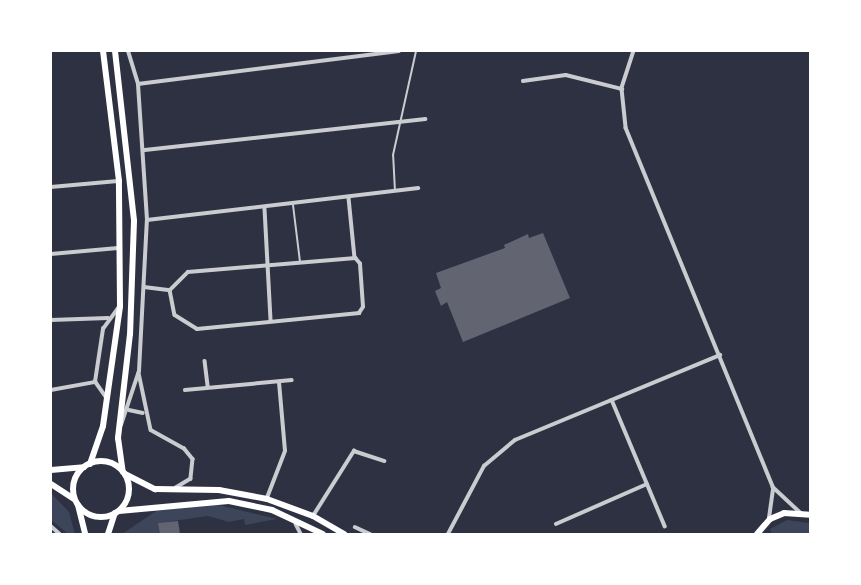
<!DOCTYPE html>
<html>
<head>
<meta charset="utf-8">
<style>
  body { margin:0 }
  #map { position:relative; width:861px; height:585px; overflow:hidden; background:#2d3142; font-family:"Varela Round",sans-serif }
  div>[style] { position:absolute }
  .green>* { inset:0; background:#3c4559 }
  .building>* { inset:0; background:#626471 }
  .service>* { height:2px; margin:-1px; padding:0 1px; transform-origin:1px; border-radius:1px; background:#caccd0 }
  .minor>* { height:3.5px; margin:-1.75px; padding:0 1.75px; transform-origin:1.75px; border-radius:1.75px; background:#caccd0 }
  .trunk>* { height:6px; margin:-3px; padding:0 3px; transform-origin:3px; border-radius:3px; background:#fff }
  .trunk>.ring { margin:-3px; padding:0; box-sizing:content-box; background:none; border:6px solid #fff; border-radius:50% }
  span { translate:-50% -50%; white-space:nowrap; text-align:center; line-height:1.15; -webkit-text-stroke:5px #fff; paint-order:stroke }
  .frame { position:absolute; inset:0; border:52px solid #fff; pointer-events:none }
</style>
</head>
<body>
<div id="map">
  <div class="green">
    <div style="clip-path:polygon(51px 493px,69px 512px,75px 534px,68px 534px,51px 520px)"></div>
    <div style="clip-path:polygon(214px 504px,277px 519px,245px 525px,244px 519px,229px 522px,208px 516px,159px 523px,160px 534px,122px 534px,156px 511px)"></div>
    <div style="clip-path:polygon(787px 520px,809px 523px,810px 534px,772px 534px,770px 529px)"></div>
  </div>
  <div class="building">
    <div style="clip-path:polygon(543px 233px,570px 298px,463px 342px,447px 302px,441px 306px,435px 291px,441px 288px,436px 273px,505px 248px,504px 245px,528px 234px,529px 238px)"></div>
    <div style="clip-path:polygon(178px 521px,180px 534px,160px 534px,158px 523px)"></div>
  </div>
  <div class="service">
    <div style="left:395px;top:191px;width:36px;rotate:-93deg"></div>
    <div style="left:393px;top:155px;width:107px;rotate:-77.5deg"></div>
    <div style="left:293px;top:205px;width:57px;rotate:83deg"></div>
  </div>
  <div class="minor">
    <div style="left:634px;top:51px;width:40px;rotate:108deg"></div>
    <div style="left:622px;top:89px;width:39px;rotate:84deg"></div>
    <div style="left:626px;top:128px;width:388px;rotate:67.7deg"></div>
    <div style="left:773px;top:487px;width:37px;rotate:43deg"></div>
    <div style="left:523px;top:81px;width:43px;rotate:-7.9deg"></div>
    <div style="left:566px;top:75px;width:58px;rotate:14deg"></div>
    <div style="left:138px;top:84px;width:263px;rotate:-7.2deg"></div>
    <div style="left:145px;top:150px;width:282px;rotate:-6.3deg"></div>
    <div style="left:51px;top:187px;width:67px;rotate:-5.1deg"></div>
    <div style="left:349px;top:198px;width:60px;rotate:84.3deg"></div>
    <div style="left:265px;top:209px;width:112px;rotate:86.9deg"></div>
    <div style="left:147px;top:220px;width:273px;rotate:-6.7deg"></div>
    <div style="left:51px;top:254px;width:67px;rotate:-5.1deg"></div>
    <div style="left:144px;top:287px;width:26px;rotate:7deg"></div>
    <div style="left:170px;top:290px;width:25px;rotate:79deg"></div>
    <div style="left:175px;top:315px;width:26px;rotate:32deg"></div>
    <div style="left:197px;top:329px;width:163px;rotate:-5.6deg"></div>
    <div style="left:359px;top:313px;width:7px;rotate:-56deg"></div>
    <div style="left:363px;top:307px;width:43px;rotate:-94deg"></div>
    <div style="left:360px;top:264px;width:8px;rotate:-130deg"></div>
    <div style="left:170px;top:290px;width:25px;rotate:-45deg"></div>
    <div style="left:188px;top:272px;width:168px;rotate:-4.8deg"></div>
    <div style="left:51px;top:320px;width:57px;rotate:-2deg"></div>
    <div style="left:205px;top:361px;width:26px;rotate:83deg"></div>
    <div style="left:139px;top:373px;width:58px;rotate:78.1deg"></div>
    <div style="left:151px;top:430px;width:38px;rotate:29deg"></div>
    <div style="left:184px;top:448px;width:14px;rotate:51deg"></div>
    <div style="left:193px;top:459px;width:20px;rotate:96deg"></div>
    <div style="left:191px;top:479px;width:17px;rotate:149deg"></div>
    <div style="left:51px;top:390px;width:45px;rotate:-10.3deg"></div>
    <div style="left:185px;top:390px;width:107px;rotate:-5.3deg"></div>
    <div style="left:107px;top:399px;width:21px;rotate:-125deg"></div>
    <div style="left:95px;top:382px;width:54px;rotate:-81.4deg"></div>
    <div style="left:103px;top:329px;width:26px;rotate:-54deg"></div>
    <div style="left:612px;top:400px;width:137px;rotate:67.2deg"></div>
    <div style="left:129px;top:410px;width:14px;rotate:12deg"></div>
    <div style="left:121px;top:425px;width:57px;rotate:-71.6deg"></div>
    <div style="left:139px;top:371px;width:151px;rotate:-87deg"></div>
    <div style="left:147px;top:220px;width:136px;rotate:-93.8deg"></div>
    <div style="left:138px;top:84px;width:34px;rotate:-107deg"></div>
    <div style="left:267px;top:498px;width:50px;rotate:-69deg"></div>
    <div style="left:285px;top:451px;width:69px;rotate:-95deg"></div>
    <div style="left:313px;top:516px;width:77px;rotate:-57.8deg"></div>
    <div style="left:354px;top:451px;width:32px;rotate:18deg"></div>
    <div style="left:769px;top:518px;width:29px;rotate:-82deg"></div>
    <div style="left:296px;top:524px;width:11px;rotate:63deg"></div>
    <div style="left:556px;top:524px;width:99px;rotate:-23.7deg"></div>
    <div style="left:51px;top:526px;width:12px;rotate:42deg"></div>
    <div style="left:355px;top:527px;width:17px;rotate:25deg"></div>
    <div style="left:448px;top:534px;width:77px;rotate:-62.1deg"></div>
    <div style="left:484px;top:466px;width:40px;rotate:-40deg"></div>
    <div style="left:515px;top:440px;width:222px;rotate:-22.5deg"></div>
  </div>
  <div class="trunk">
    <div style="left:115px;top:51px;width:171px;rotate:83.6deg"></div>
    <div style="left:134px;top:221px;width:113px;rotate:92deg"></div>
    <div style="left:130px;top:334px;width:105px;rotate:96.6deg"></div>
    <div style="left:118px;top:438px;width:34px;rotate:82deg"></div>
    <div class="ring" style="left:73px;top:461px;width:50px;height:50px"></div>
    <div style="left:90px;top:464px;width:40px;rotate:-71.1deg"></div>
    <div style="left:103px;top:426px;width:121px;rotate:-81.9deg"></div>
    <div style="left:120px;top:306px;width:125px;rotate:-90.5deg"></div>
    <div style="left:119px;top:181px;width:131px;rotate:-97deg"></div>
    <div style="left:51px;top:470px;width:33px;rotate:-5deg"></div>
    <div style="left:125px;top:474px;width:34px;rotate:27deg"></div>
    <div style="left:155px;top:489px;width:64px;rotate:0.9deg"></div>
    <div style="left:219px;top:490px;width:49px;rotate:10.6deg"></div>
    <div style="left:267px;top:499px;width:49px;rotate:20.3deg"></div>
    <div style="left:313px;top:516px;width:36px;rotate:30deg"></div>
    <div style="left:51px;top:484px;width:27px;rotate:33deg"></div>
    <div style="left:78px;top:505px;width:30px;rotate:76deg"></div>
    <div style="left:119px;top:511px;width:110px;rotate:-5.2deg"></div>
    <div style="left:229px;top:501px;width:44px;rotate:11.8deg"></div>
    <div style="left:272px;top:510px;width:56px;rotate:25.2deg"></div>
    <div style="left:108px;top:534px;width:22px;rotate:-72deg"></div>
    <div style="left:757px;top:534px;width:20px;rotate:-49deg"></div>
    <div style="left:770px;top:519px;width:15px;rotate:-23deg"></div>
    <div style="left:784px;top:513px;width:26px;rotate:4deg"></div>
  </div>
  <div class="frame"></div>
</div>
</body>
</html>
